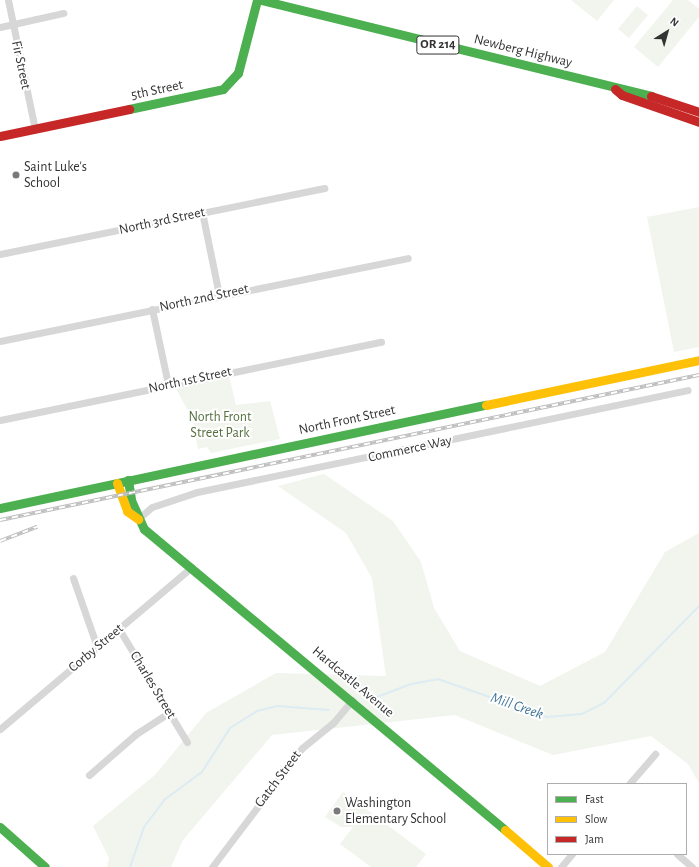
<!DOCTYPE html>
<html>
<head>
<meta charset="utf-8">
<style>
  body { margin:0 }
  #map { position:relative; width:699px; height:867px; overflow:hidden; background:#fff; font-family:"Alegreya Sans",sans-serif }
  div>[style] { position:absolute }
  .green>* { inset:0; background:#f1f5ed }
  .stream>* { height:2px; margin:-1px; padding:0 1px; transform-origin:1px; border-radius:1px; background:#ddebf3 }
  .street>* { height:7px; margin:-3.5px; padding:0 3.5px; transform-origin:3.5px; border-radius:3.5px; background:#d7d7d7 }
  .fast>* { height:9px; margin:-4.5px; padding:0 4.5px; transform-origin:4.5px; border-radius:4.5px; background:#4caf50 }
  .slow>* { height:9px; margin:-4.5px; padding:0 4.5px; transform-origin:4.5px; border-radius:4.5px; background:#ffc107 }
  .jam>* { height:9px; margin:-4.5px; padding:0 4.5px; transform-origin:4.5px; border-radius:4.5px; background:#c62828 }
  .rail>* { height:3.5px; margin-top:-1.75px; transform-origin:0; background:repeating-linear-gradient(90deg,#fff 0 6px,#bebebe 0 12px); box-sizing:border-box; border-block:1px solid #bebebe }
  .dots>* { width:11px; height:11px; translate:-50% -50%; box-sizing:border-box; border:2px solid #fff; border-radius:50% }
  span { translate:-50% -50%; white-space:nowrap; text-align:center; line-height:1.15; -webkit-text-stroke:4px #fff; paint-order:stroke }
  .shield-label span { padding:1px 3px; background:#fff; border:1px solid; border-radius:3px; -webkit-text-stroke-width:0 }
  .shield-label { font-size:13px; color:#333; font-weight:700 }
  .street-label { font-size:14px; color:#333 }
  .poi-label { font-size:14px; color:#333 }
  .left { translate:0 -50%; text-align:left }
  .park-label { font-size:14px; color:#56703f }
  .water-label { font-size:15px; color:#3f7597; font-style:italic }
  .legend { position:absolute; left:547px; top:783px; width:140px; height:72px; box-sizing:border-box; background:#fff; border:1px solid #adadad; margin:0; padding:5px 7px; list-style:none; font-size:12px; color:#333 }
  .legend li { display:flex; align-items:center; gap:8px; height:20px }
  .legend b { width:20px; border:1px solid #adadad }
  .north { position:absolute; left:647px; top:12px; width:40px; height:40px; -webkit-text-stroke:3px #fff; paint-order:stroke; rotate:37deg; font-size:11px; font-weight:700; line-height:16px; text-align:center; color:#333 }
  .north::after { content:''; display:block; margin:auto; width:14px; height:18px; background:#333; clip-path:polygon(50% 0,100% 100%,50% 72%,0 100%) }
</style>
</head>
<body>
<div id="map">
  <div class="green">
    <div style="clip-path:polygon(571px 0,614px 0,597px 21px)"></div>
    <div style="clip-path:polygon(673px 0,688px 0,699px 9px,699px 17px,658px 67px,634px 47px)"></div>
    <div style="clip-path:polygon(637px 6px,648px 15px,629px 38px,618px 29px)"></div>
    <div style="clip-path:polygon(699px 207px,699px 347px,674px 352px,647px 217px)"></div>
    <div style="clip-path:polygon(229px 376px,236px 405px,270px 401px,280px 439px,211px 453px,207px 447px,198px 449px,193px 420px,175px 387px)"></div>
    <div style="clip-path:polygon(324px 474px,393px 521px,421px 562px,434px 608px,460px 651px,540px 686px,605px 652px,665px 552px,699px 533px,699px 783px,688px 764px,651px 736px,553px 755px,455px 715px,272px 735px,183px 840px,171px 867px,107px 867px,109px 858px,93px 826px,155px 775px,206px 713px,276px 673px,386px 676px,372px 578px,346px 533px,278px 486px)"></div>
    <div style="clip-path:polygon(343px 792px,426px 854px,416px 867px,371px 867px,340px 844px,353px 827px,341px 827px,325px 817px)"></div>
  </div>
  <div class="stream">
    <div style="left:369px;top:700px;width:45px;rotate:-20.9deg"></div>
    <div style="left:411px;top:684px;width:27px;rotate:-10deg"></div>
    <div style="left:438px;top:679px;width:115px;rotate:19.2deg"></div>
    <div style="left:547px;top:717px;width:35px;rotate:-5deg"></div>
    <div style="left:582px;top:714px;width:25px;rotate:-27deg"></div>
    <div style="left:604px;top:703px;width:136px;rotate:-45.6deg"></div>
    <div style="left:130px;top:867px;width:42px;rotate:-70.7deg"></div>
    <div style="left:144px;top:827px;width:34px;rotate:-53deg"></div>
    <div style="left:164px;top:800px;width:47px;rotate:-36.4deg"></div>
    <div style="left:202px;top:772px;width:52px;rotate:-57.5deg"></div>
    <div style="left:230px;top:728px;width:32px;rotate:-32deg"></div>
    <div style="left:257px;top:711px;width:21px;rotate:-14deg"></div>
    <div style="left:277px;top:706px;width:52px;rotate:4.4deg"></div>
  </div>
  <div class="street">
    <div style="left:8px;top:0;width:132px;rotate:78.2deg"></div>
    <div style="left:0;top:27px;width:65px;rotate:-12.5deg"></div>
    <div style="left:202px;top:212px;width:85px;rotate:78.4deg"></div>
    <div style="left:0;top:254px;width:331px;rotate:-11.5deg"></div>
    <div style="left:152px;top:309px;width:77px;rotate:78deg"></div>
    <div style="left:0;top:341px;width:416px;rotate:-11.5deg"></div>
    <div style="left:0;top:420px;width:389px;rotate:-11.6deg"></div>
    <div style="left:138px;top:519px;width:18px;rotate:-41deg"></div>
    <div style="left:152px;top:507px;width:47px;rotate:-18.4deg"></div>
    <div style="left:197px;top:492px;width:501px;rotate:-11.74deg"></div>
    <div style="left:73px;top:578px;width:73px;rotate:70.8deg"></div>
    <div style="left:119px;top:629px;width:132px;rotate:59deg"></div>
    <div style="left:0;top:729px;width:251px;rotate:-40.2deg"></div>
    <div style="left:89px;top:775px;width:62px;rotate:-41.1deg"></div>
    <div style="left:136px;top:734px;width:40px;rotate:-32.9deg"></div>
    <div style="left:629px;top:784px;width:40px;rotate:-49deg"></div>
    <div style="left:677px;top:854px;width:20px;rotate:41deg"></div>
    <div style="left:212px;top:867px;width:149px;rotate:-52.9deg"></div>
    <div style="left:302px;top:748px;width:40px;rotate:-39deg"></div>
    <div style="left:333px;top:723px;width:30px;rotate:-50deg"></div>
    <div style="left:561px;top:867px;width:17px;rotate:-50deg"></div>
  </div>
  <div class="fast">
    <div style="left:261px;top:0;width:402px;rotate:13.8deg"></div>
    <div style="left:129px;top:109px;width:96px;rotate:-12deg"></div>
    <div style="left:223px;top:89px;width:22px;rotate:-47deg"></div>
    <div style="left:238px;top:73px;width:75px;rotate:-75.4deg"></div>
    <div style="left:128px;top:480px;width:20px;rotate:81deg"></div>
    <div style="left:131px;top:500px;width:32px;rotate:66deg"></div>
    <div style="left:144px;top:529px;width:470px;rotate:39.8deg"></div>
    <div style="left:0;top:508px;width:497px;rotate:-12deg"></div>
    <div style="left:0;top:827px;width:60px;rotate:41.6deg"></div>
  </div>
  <div class="slow">
    <div style="left:486px;top:405px;width:218px;rotate:-11.9deg"></div>
    <div style="left:117px;top:483px;width:30px;rotate:70deg"></div>
    <div style="left:127px;top:511px;width:14px;rotate:36deg"></div>
    <div style="left:505px;top:830px;width:57px;rotate:40.7deg"></div>
  </div>
  <div class="jam">
    <div style="left:615px;top:89px;width:9px;rotate:41deg"></div>
    <div style="left:622px;top:95px;width:82px;rotate:19.3deg"></div>
    <div style="left:651px;top:96px;width:51px;rotate:18.4deg"></div>
    <div style="left:0;top:136px;width:132px;rotate:-11.8deg"></div>
  </div>
  <div class="rail">
    <div style="left:0;top:520px;width:714px;rotate:-11.72deg"></div>
    <div style="left:0;top:541px;width:40px;rotate:-21deg"></div>
  </div>
  <div class="dots">
    <div style="left:16px;top:175px;background:#7a7a7a"></div>
    <div style="left:337px;top:811px;background:#7a7a7a"></div>
  </div>
  <div class="shield-label">
    <span style="left:438px;top:45px">OR 214</span>
  </div>
  <div class="street-label">
    <span style="left:523px;top:51px;rotate:14deg">Newberg Highway</span>
    <span style="left:21px;top:65px;rotate:78deg">Fir Street</span>
    <span style="left:157px;top:90px;rotate:-12deg">5th Street</span>
    <span style="left:162px;top:221px;rotate:-12deg">North 3rd Street</span>
    <span style="left:204px;top:298px;rotate:-12deg">North 2nd Street</span>
    <span style="left:190px;top:380px;rotate:-12deg">North 1st Street</span>
    <span style="left:347px;top:420px;rotate:-12deg">North Front Street</span>
    <span style="left:410px;top:449px;rotate:-12deg">Commerce Way</span>
    <span style="left:96px;top:648px;rotate:-40deg">Corby Street</span>
    <span style="left:353px;top:682px;rotate:40deg">Hardcastle Avenue</span>
    <span style="left:153px;top:685px;rotate:59deg">Charles Street</span>
    <span style="left:278px;top:779px;rotate:-53deg">Gatch Street</span>
  </div>
  <div class="poi-label">
    <span class="left" style="left:24px;top:175px">Saint Luke's<br>School</span>
    <span class="left" style="left:345px;top:811px">Washington<br>Elementary School</span>
  </div>
  <div class="park-label">
    <span style="left:220px;top:425px">North Front<br>Street Park</span>
  </div>
  <div class="water-label">
    <span style="left:517px;top:706px;rotate:19deg">Mill Creek</span>
  </div>
  <ul class="legend">
  <li><b style="height:5px;background:#4caf50"></b>Fast</li>
  <li><b style="height:5px;background:#ffc107"></b>Slow</li>
  <li><b style="height:5px;background:#c62828"></b>Jam</li>
  </ul>
  <div class="north">N</div>
</div>
</body>
</html>
